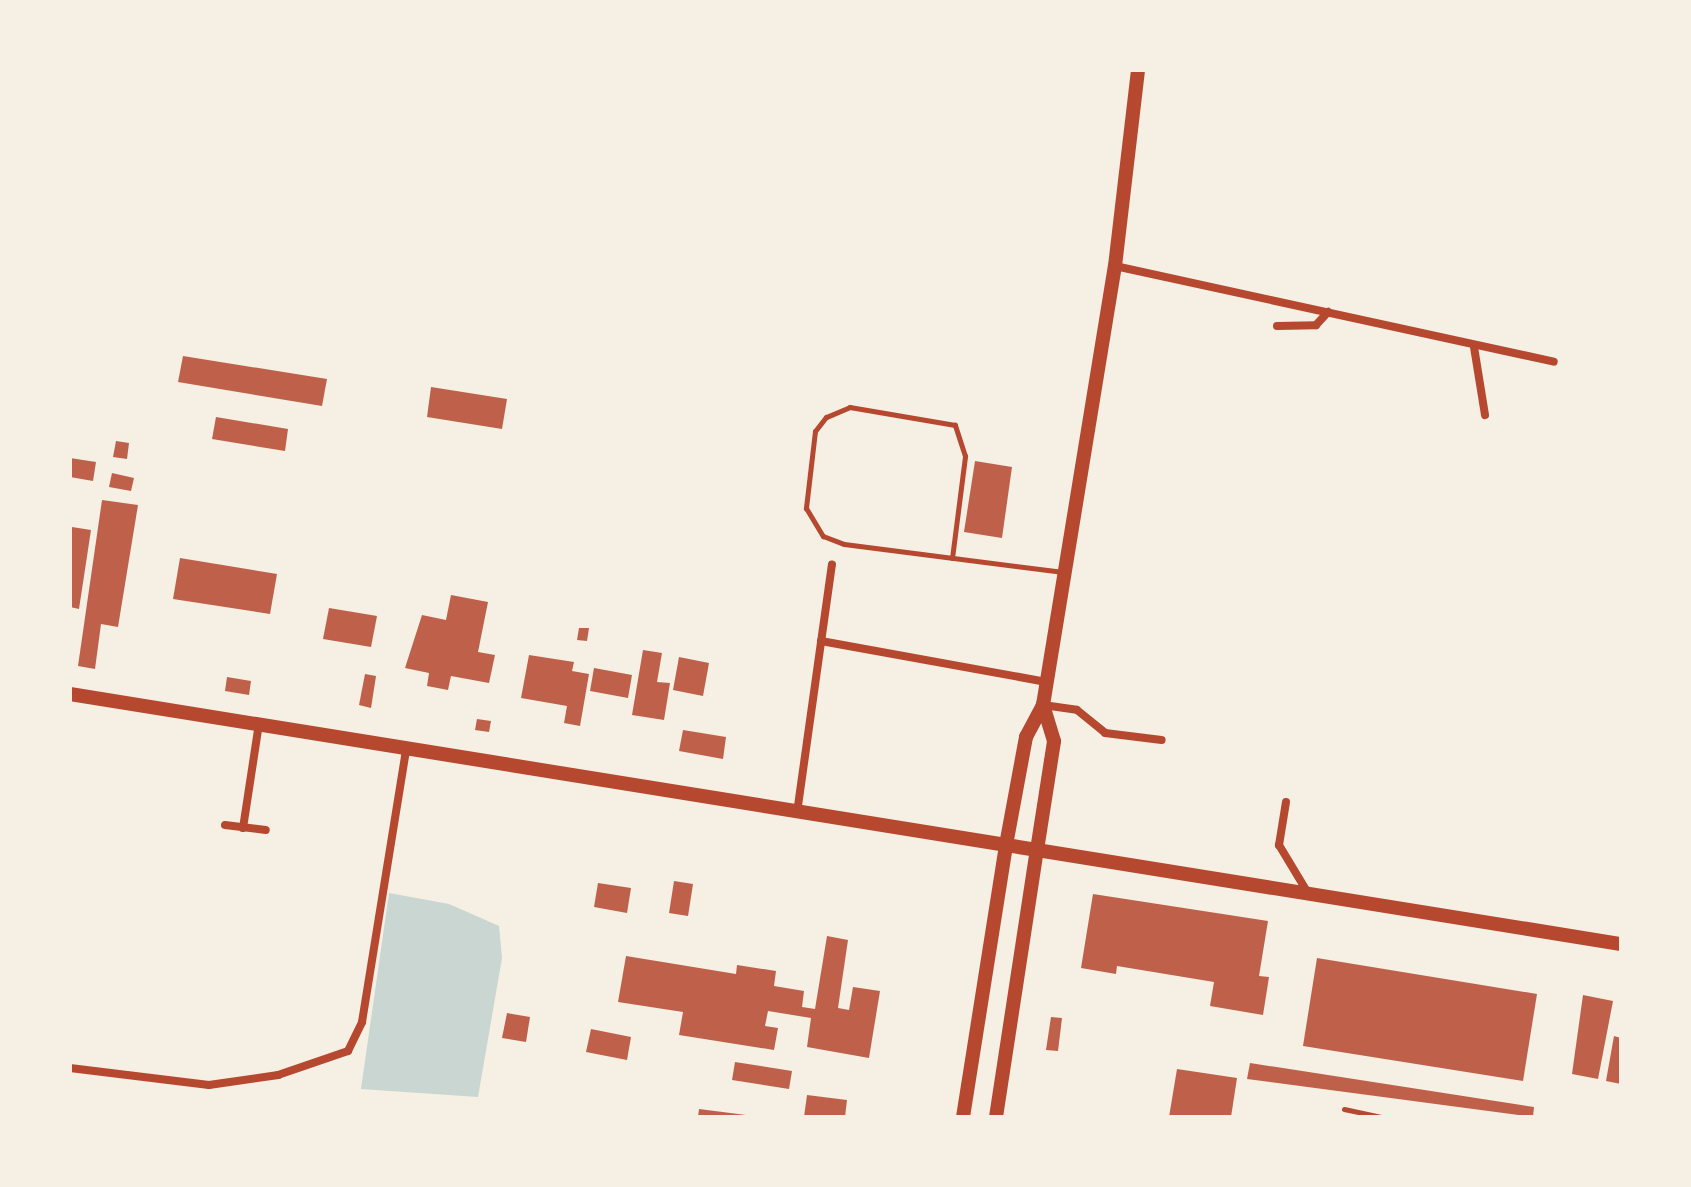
<!DOCTYPE html>
<html>
<head>
<meta charset="utf-8">
<style>
  body { margin:0 }
  #map { position:relative; width:1691px; height:1187px; overflow:hidden; background:#f6efe4; font-family:Manrope,sans-serif }
  div>[style] { position:absolute }
  .water>* { inset:0; background:#c9d6d2 }
  .building>* { inset:0; background:#bf614a }
  .service>* { height:5px; margin:-2.5px; padding:0 2.5px; transform-origin:2.5px; border-radius:2.5px; background:#b5482f }
  .minor>* { height:8px; margin:-4px; padding:0 4px; transform-origin:4px; border-radius:4px; background:#b5482f }
  .secondary>* { height:14px; margin:-7px; padding:0 7px; transform-origin:7px; border-radius:7px; background:#b5482f }
  .primary>* { height:14px; margin:-7px; padding:0 7px; transform-origin:7px; border-radius:7px; background:#b5482f }
  span { translate:-50% -50%; white-space:nowrap; text-align:center; line-height:1.15; -webkit-text-stroke:7px #f6efe4; paint-order:stroke }
  .frame { position:absolute; inset:0; border:72px solid #f6efe4; pointer-events:none }
</style>
</head>
<body>
<div id="map">
  <div class="water">
    <div style="clip-path:polygon(389px 893px,449px 904px,499px 926px,502px 958px,478px 1097px,361px 1089px)"></div>
  </div>
  <div class="building">
    <div style="clip-path:polygon(183px 356px,327px 379px,322px 406px,178px 382px)"></div>
    <div style="clip-path:polygon(431px 387px,507px 399px,502px 429px,427px 417px)"></div>
    <div style="clip-path:polygon(216px 417px,288px 429px,285px 451px,212px 439px)"></div>
    <div style="clip-path:polygon(116px 441px,129px 443px,127px 459px,113px 457px)"></div>
    <div style="clip-path:polygon(70px 458px,96px 462px,93px 481px,70px 477px)"></div>
    <div style="clip-path:polygon(975px 461px,1012px 467px,1002px 538px,964px 532px)"></div>
    <div style="clip-path:polygon(112px 473px,134px 478px,131px 491px,109px 487px)"></div>
    <div style="clip-path:polygon(102px 500px,138px 505px,118px 627px,101px 624px,95px 669px,78px 666px)"></div>
    <div style="clip-path:polygon(70px 508px,72px 527px,91px 530px,79px 609px,70px 607px)"></div>
    <div style="clip-path:polygon(180px 558px,277px 574px,270px 614px,173px 599px)"></div>
    <div style="clip-path:polygon(451px 595px,488px 602px,478px 652px,495px 655px,489px 683px,451px 676px,448px 690px,427px 686px,429px 673px,405px 668px,422px 615px,446px 620px)"></div>
    <div style="clip-path:polygon(329px 608px,377px 616px,371px 647px,323px 639px)"></div>
    <div style="clip-path:polygon(579px 628px,589px 628px,587px 641px,577px 640px)"></div>
    <div style="clip-path:polygon(643px 650px,662px 653px,657px 682px,670px 683px,664px 720px,632px 715px)"></div>
    <div style="clip-path:polygon(529px 655px,574px 662px,572px 671px,589px 674px,580px 726px,564px 723px,567px 706px,521px 698px)"></div>
    <div style="clip-path:polygon(679px 657px,709px 663px,703px 696px,673px 690px)"></div>
    <div style="clip-path:polygon(594px 668px,632px 675px,628px 698px,590px 691px)"></div>
    <div style="clip-path:polygon(365px 674px,376px 676px,371px 708px,359px 705px)"></div>
    <div style="clip-path:polygon(227px 677px,251px 681px,249px 695px,225px 691px)"></div>
    <div style="clip-path:polygon(477px 719px,491px 721px,489px 732px,475px 730px)"></div>
    <div style="clip-path:polygon(683px 730px,726px 737px,723px 759px,679px 751px)"></div>
    <div style="clip-path:polygon(674px 881px,693px 884px,688px 916px,669px 913px)"></div>
    <div style="clip-path:polygon(598px 883px,631px 888px,627px 913px,594px 907px)"></div>
    <div style="clip-path:polygon(1093px 894px,1268px 921px,1259px 976px,1269px 977px,1263px 1015px,1210px 1006px,1214px 982px,1117px 966px,1116px 974px,1081px 968px)"></div>
    <div style="clip-path:polygon(827px 936px,848px 940px,838px 1008px,849px 1010px,853px 987px,880px 991px,869px 1058px,807px 1047px,811px 1018px,768px 1011px,765px 1026px,778px 1028px,774px 1050px,679px 1035px,683px 1012px,618px 1002px,626px 956px,736px 974px,737px 965px,776px 971px,774px 986px,804px 991px,802px 1007px,815px 1009px)"></div>
    <div style="clip-path:polygon(1317px 958px,1537px 994px,1523px 1081px,1303px 1046px)"></div>
    <div style="clip-path:polygon(1583px 995px,1613px 1001px,1598px 1079px,1572px 1074px)"></div>
    <div style="clip-path:polygon(507px 1013px,530px 1017px,526px 1042px,502px 1038px)"></div>
    <div style="clip-path:polygon(1051px 1017px,1062px 1018px,1058px 1051px,1046px 1050px)"></div>
    <div style="clip-path:polygon(591px 1029px,631px 1037px,627px 1060px,586px 1052px)"></div>
    <div style="clip-path:polygon(1614px 1036px,1621px 1038px,1621px 1084px,1606px 1081px)"></div>
    <div style="clip-path:polygon(735px 1062px,792px 1071px,789px 1089px,732px 1080px)"></div>
    <div style="clip-path:polygon(1250px 1063px,1534px 1107px,1533px 1117px,1247px 1079px)"></div>
    <div style="clip-path:polygon(1177px 1069px,1237px 1078px,1231px 1117px,1169px 1117px)"></div>
    <div style="clip-path:polygon(807px 1095px,847px 1100px,845px 1117px,804px 1117px)"></div>
    <div style="clip-path:polygon(699px 1109px,746px 1115px,746px 1117px,698px 1117px)"></div>
  </div>
  <div class="service">
    <div style="left:952px;top:558px;width:103px;rotate:-82.7deg"></div>
    <div style="left:965px;top:456px;width:33px;rotate:-108deg"></div>
    <div style="left:955px;top:425px;width:107px;rotate:-170.3deg"></div>
    <div style="left:850px;top:407px;width:26px;rotate:157deg"></div>
    <div style="left:826px;top:417px;width:18px;rotate:128deg"></div>
    <div style="left:815px;top:431px;width:78px;rotate:96.7deg"></div>
    <div style="left:806px;top:508px;width:33px;rotate:59deg"></div>
    <div style="left:823px;top:536px;width:22px;rotate:21deg"></div>
    <div style="left:844px;top:544px;width:221px;rotate:7.3deg"></div>
    <div style="left:1344px;top:1109px;width:39px;rotate:12deg"></div>
  </div>
  <div class="minor">
    <div style="left:1115px;top:266px;width:449px;rotate:12.3deg"></div>
    <div style="left:1277px;top:326px;width:39px;rotate:-1deg"></div>
    <div style="left:1316px;top:325px;width:18px;rotate:-47deg"></div>
    <div style="left:1474px;top:347px;width:69px;rotate:80.8deg"></div>
    <div style="left:821px;top:641px;width:229px;rotate:10.3deg"></div>
    <div style="left:1043px;top:705px;width:34px;rotate:8deg"></div>
    <div style="left:1077px;top:710px;width:36px;rotate:39deg"></div>
    <div style="left:1105px;top:733px;width:57px;rotate:7deg"></div>
    <div style="left:1286px;top:802px;width:44px;rotate:99.2deg"></div>
    <div style="left:1279px;top:845px;width:56px;rotate:58.9deg"></div>
    <div style="left:797px;top:813px;width:251px;rotate:-82deg"></div>
    <div style="left:225px;top:825px;width:41px;rotate:7deg"></div>
    <div style="left:243px;top:828px;width:105px;rotate:-81.3deg"></div>
    <div style="left:70px;top:1068px;width:140px;rotate:7deg"></div>
    <div style="left:209px;top:1085px;width:70px;rotate:-8.2deg"></div>
    <div style="left:278px;top:1075px;width:74px;rotate:-18.9deg"></div>
    <div style="left:348px;top:1051px;width:32px;rotate:-64deg"></div>
    <div style="left:362px;top:1022px;width:276px;rotate:-80.8deg"></div>
  </div>
  <div class="secondary">
    <div style="left:1006px;top:845px;width:110px;rotate:-79.5deg"></div>
    <div style="left:1026px;top:737px;width:36px;rotate:-62deg"></div>
    <div style="left:1043px;top:705px;width:445px;rotate:-80.7deg"></div>
    <div style="left:1115px;top:266px;width:197px;rotate:-83.3deg"></div>
    <div style="left:1037px;top:850px;width:110px;rotate:-81.1deg"></div>
    <div style="left:1054px;top:741px;width:38px;rotate:-107deg"></div>
  </div>
  <div class="primary">
    <div style="left:70px;top:694px;width:1571px;rotate:9.16deg"></div>
    <div style="left:963px;top:1117px;width:275px;rotate:-81deg"></div>
    <div style="left:996px;top:1117px;width:270px;rotate:-81.3deg"></div>
  </div>
  <div class="frame"></div>
</div>
</body>
</html>
